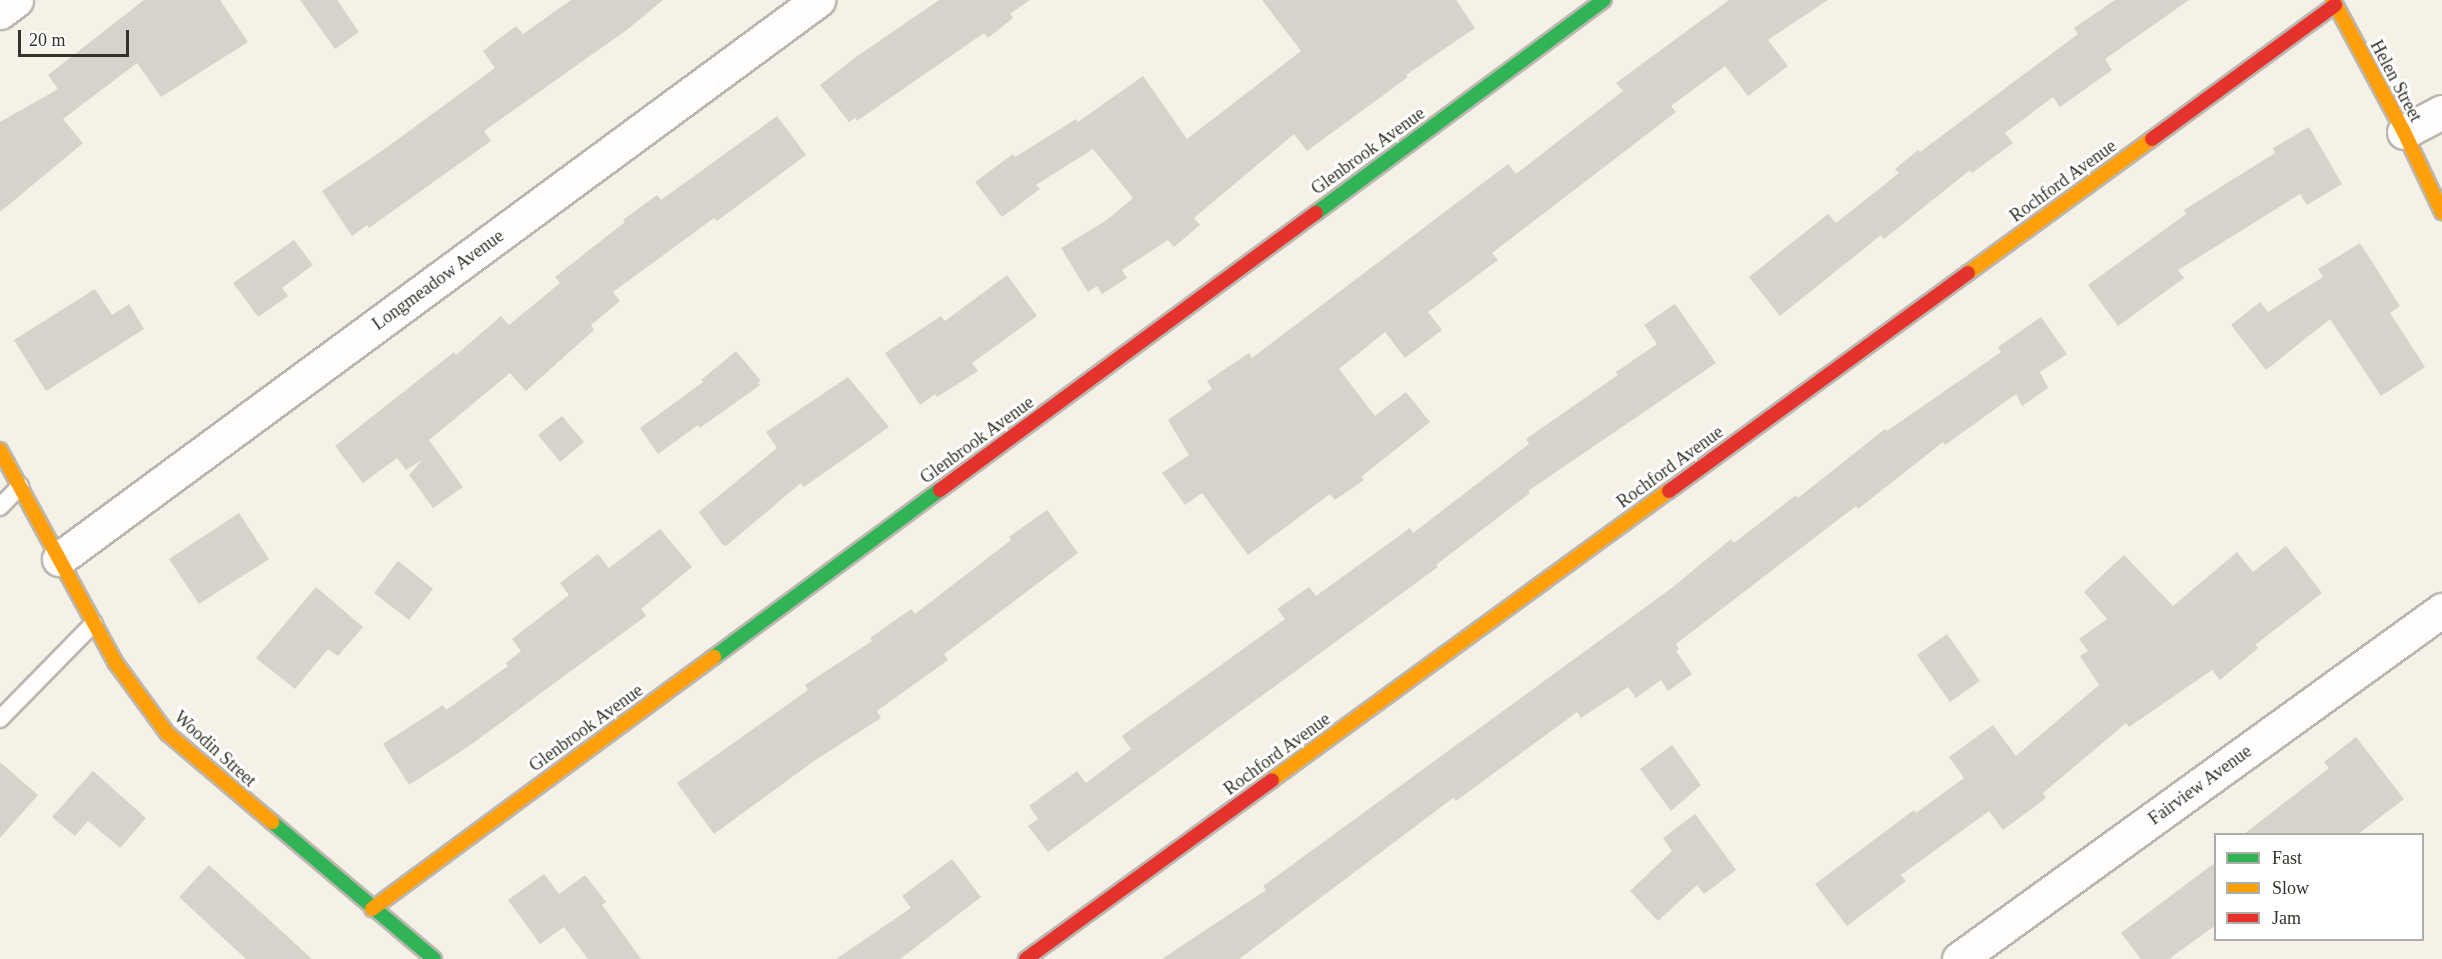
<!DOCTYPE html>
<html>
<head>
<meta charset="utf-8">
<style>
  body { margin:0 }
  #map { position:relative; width:2442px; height:959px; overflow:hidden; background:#f6f1e7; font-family:Georgia,serif }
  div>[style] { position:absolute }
  .building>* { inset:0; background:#d7d2ca }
  .roads { filter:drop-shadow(2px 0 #bbb7b0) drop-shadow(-2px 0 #bbb7b0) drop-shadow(0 2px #bbb7b0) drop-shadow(0 -2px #bbb7b0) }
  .lane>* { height:16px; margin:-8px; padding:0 8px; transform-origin:8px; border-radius:8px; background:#fefdfb }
  .street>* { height:33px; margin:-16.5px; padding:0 16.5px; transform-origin:16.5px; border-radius:16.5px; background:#fefdfb }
  .fast>* { height:14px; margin:-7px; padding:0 7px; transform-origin:7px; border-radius:7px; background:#30b455 }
  .slow>* { height:14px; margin:-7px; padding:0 7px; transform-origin:7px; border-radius:7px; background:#ff9f0a }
  .jam>* { height:14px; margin:-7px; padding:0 7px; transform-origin:7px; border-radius:7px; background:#e5322d }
  span { translate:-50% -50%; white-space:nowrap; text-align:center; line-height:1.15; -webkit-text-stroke:6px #fff; paint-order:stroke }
  .street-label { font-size:18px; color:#35322b }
  .legend { position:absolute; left:2214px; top:833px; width:210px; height:108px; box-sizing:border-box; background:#fff; border:2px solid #aeadaa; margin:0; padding:8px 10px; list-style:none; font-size:18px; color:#35322b }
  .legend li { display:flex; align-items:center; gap:12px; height:30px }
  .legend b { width:30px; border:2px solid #aeadaa }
  .scale { position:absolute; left:18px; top:30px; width:111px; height:27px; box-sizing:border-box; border:3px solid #35322b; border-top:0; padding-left:8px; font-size:18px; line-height:21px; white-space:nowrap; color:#35322b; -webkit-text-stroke:4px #fff; paint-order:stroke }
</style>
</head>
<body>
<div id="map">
  <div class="building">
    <div style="clip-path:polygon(144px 0,220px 0,248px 42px,161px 97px,137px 63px,63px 119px,83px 143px,0 212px,0 122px,58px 89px,48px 75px)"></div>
    <div style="clip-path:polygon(300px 0,337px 0,359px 32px,335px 49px)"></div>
    <div style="clip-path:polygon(571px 0,663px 0,628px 29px,484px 131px,491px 141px,369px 228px,367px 225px,352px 236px,322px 191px,386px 148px,495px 68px,483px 51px,516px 26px,523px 34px)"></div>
    <div style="clip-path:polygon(939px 0,1030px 0,1010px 14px,1013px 18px,988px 38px,984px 33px,857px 121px,855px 118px,849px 122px,820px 85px,856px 57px)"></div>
    <div style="clip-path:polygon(1262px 0,1456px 0,1475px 28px,1406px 75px,1408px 77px,1307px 151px,1294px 134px,1194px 218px,1200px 225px,1174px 247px,1168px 240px,1122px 270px,1127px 278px,1102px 294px,1097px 286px,1088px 292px,1061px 248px,1107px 220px,1133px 198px,1093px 149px,1036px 185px,1040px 189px,1002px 217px,975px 182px,1013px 154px,1015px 157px,1076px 119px,1078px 122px,1143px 76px,1187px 139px,1301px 51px)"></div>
    <div style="clip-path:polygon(1729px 0,1828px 0,1768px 40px,1788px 66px,1748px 96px,1725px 66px,1671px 106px,1676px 112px,1492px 253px,1498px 260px,1428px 312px,1442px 330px,1405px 358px,1385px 332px,1339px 369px,1375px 416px,1406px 392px,1430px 422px,1361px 477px,1364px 480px,1335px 500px,1330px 494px,1248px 555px,1202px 493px,1185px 505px,1162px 473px,1189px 455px,1168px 420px,1212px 389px,1207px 381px,1249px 353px,1252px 358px,1508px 164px,1516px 174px,1623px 91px,1616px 83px)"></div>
    <div style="clip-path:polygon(2115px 0,2189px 0,2105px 59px,2112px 70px,2060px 107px,2053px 97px,2005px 133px,2013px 143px,1972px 173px,1970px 170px,1884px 239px,1881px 235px,1780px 316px,1749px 277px,1828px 214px,1836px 223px,1899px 173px,1895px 169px,1918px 150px,1920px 152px,2078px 34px,2074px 28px)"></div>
    <div style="clip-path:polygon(777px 116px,806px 155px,717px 221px,714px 218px,613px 292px,620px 301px,591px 325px,594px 330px,526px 391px,510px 373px,429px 440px,463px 487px,433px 508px,409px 475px,422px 460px,406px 470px,397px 458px,363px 483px,335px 446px,454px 352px,456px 355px,501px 316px,509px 325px,560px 283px,555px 277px,625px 222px,623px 220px,657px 195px,661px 200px)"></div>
    <div style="clip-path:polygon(2309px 127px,2342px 184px,2307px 205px,2300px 194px,2178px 270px,2184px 278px,2118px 326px,2088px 285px,2186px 214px,2184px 210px,2275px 153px,2273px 148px)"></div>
    <div style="clip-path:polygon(294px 240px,313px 265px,282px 288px,288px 296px,258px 317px,233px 283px)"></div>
    <div style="clip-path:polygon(2360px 243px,2400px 306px,2390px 313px,2425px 367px,2381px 396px,2330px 319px,2266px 370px,2231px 325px,2260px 302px,2268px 312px,2323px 277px,2318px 269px)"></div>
    <div style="clip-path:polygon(1007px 275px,1037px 316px,972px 363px,978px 371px,937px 397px,935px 394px,920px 405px,885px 353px,941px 316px,945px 321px)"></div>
    <div style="clip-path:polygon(95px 289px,112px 315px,129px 304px,144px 329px,46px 391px,14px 340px)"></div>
    <div style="clip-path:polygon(1675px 304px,1716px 363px,1528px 491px,1530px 493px,1436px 565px,1438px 567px,1048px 852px,1028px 826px,1038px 819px,1029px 806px,1077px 771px,1086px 783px,1131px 749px,1122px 736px,1285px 619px,1277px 609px,1309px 587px,1316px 596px,1410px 528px,1413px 533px,1529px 444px,1526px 439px,1618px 375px,1616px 372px,1657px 344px,1644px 325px)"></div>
    <div style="clip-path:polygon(2041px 317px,2067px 354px,2040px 372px,2048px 388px,2022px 406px,2016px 394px,1945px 445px,1943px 442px,1858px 509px,1856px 506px,1676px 644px,1679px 649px,1676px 651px,1692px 674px,1668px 691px,1661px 680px,1636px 698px,1628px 687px,1581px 718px,1577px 712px,1456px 801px,1453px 798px,1239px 959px,1162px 959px,1266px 890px,1263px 886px,1673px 587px,1731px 539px,1734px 543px,1796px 495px,1798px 498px,1885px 429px,1887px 431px,2001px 352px,1998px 347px)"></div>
    <div style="clip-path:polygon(736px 351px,761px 381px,758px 383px,760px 385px,700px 428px,698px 425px,658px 454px,640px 428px,703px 382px,701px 380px)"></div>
    <div style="clip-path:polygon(848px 377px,889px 427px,804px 487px,801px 483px,726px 546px,722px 544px,699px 512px,777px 448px,766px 432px)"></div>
    <div style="clip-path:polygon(562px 416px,584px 442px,560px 462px,538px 435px)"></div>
    <div style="clip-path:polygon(1047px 510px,1078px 553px,944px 654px,948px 660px,877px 711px,881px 718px,814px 761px,714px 834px,677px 783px,808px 690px,805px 685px,872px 641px,870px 638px,911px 609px,915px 614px,1011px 540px,1009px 537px)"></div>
    <div style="clip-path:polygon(239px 513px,269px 559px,199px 604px,169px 559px)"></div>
    <div style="clip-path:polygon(660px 529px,692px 567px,641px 609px,646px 616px,469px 746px,409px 785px,383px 744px,443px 705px,446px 710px,508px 666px,506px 663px,521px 651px,512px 639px,569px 595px,560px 583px,598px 554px,609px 568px)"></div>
    <div style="clip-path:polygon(2286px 546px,2322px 593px,2255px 645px,2258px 648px,2220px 680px,2212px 670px,2129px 727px,2126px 723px,2043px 793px,2046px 798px,2003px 830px,1989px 811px,1901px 875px,1906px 881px,1847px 926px,1815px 884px,1914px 810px,1916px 813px,1964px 778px,1949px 757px,1993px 725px,2016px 756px,2099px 685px,2080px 656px,2088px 651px,2079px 639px,2107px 619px,2084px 592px,2124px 555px,2173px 606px,2237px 552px,2253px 572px)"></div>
    <div style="clip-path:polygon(398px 561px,433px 589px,409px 620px,374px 593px)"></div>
    <div style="clip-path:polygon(316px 587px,363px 627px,338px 656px,328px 649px,295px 689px,256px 658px)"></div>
    <div style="clip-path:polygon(1947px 634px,1980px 681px,1950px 702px,1917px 655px)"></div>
    <div style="clip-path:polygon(2356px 737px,2404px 799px,2358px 834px,2244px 834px,2329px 768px,2324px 762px)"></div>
    <div style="clip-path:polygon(1672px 745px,1701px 785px,1671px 811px,1640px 769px)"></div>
    <div style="clip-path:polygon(0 762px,38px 795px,0 838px)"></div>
    <div style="clip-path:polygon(93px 771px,146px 818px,120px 848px,88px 821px,75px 836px,52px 817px)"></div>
    <div style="clip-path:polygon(1695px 814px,1736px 870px,1704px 894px,1697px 885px,1658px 921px,1630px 891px,1672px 851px,1663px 838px)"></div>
    <div style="clip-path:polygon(952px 859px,981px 897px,900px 959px,836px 959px,911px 908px,902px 896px)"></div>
    <div style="clip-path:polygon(2216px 862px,2216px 925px,2169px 959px,2141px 959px,2121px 933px)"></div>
    <div style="clip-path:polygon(209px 865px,312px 959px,246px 959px,179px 897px)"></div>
    <div style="clip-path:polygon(544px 874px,559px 894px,585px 875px,606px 902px,602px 905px,641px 959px,588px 959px,564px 927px,540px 944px,508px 900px)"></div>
  </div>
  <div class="roads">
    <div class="lane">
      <div style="left:0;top:507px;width:29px;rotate:-46deg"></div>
      <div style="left:0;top:719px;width:134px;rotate:-45.6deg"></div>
    </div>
    <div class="street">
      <div style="left:0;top:12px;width:20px;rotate:-37deg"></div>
      <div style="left:2404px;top:132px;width:43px;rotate:-27.8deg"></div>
      <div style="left:59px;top:559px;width:943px;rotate:-36.37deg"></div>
      <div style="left:1959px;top:959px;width:596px;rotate:-35.85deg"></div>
    </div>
    <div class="fast">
      <div style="left:1316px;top:213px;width:358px;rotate:-36.5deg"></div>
      <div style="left:714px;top:657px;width:281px;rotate:-36.5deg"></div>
      <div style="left:272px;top:822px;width:212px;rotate:40.2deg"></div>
    </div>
    <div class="slow">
      <div style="left:2333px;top:0;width:150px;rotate:61.7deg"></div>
      <div style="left:2404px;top:132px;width:89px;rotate:64.6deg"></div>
      <div style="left:1968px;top:273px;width:228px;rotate:-36.1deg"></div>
      <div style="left:0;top:450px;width:241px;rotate:61.5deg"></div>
      <div style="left:115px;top:662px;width:88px;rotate:53.8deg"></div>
      <div style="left:167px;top:733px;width:138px;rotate:40.3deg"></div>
      <div style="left:1272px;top:780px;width:491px;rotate:-36.1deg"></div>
      <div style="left:372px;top:909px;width:425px;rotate:-36.4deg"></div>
    </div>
    <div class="jam">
      <div style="left:2152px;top:139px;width:227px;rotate:-36.2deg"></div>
      <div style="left:940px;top:490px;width:467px;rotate:-36.4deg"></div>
      <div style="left:1669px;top:491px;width:370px;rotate:-36.1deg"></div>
      <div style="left:1026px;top:959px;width:304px;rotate:-36deg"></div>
    </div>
  </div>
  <div class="street-label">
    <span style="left:2396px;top:81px;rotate:62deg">Helen Street</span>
    <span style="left:1368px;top:151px;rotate:-36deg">Glenbrook Avenue</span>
    <span style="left:2063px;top:181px;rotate:-36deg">Rochford Avenue</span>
    <span style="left:438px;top:280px;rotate:-36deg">Longmeadow Avenue</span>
    <span style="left:977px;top:440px;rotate:-36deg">Glenbrook Avenue</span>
    <span style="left:1670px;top:467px;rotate:-36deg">Rochford Avenue</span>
    <span style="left:586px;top:728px;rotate:-36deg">Glenbrook Avenue</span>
    <span style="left:215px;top:749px;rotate:42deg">Woodin Street</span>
    <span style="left:1277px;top:754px;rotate:-36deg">Rochford Avenue</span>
    <span style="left:2200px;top:785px;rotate:-36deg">Fairview Avenue</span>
  </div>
  <ul class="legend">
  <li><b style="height:8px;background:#30b455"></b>Fast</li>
  <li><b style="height:8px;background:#ff9f0a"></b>Slow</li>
  <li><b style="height:8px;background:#e5322d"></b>Jam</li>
  </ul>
  <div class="scale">20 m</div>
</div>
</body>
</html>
